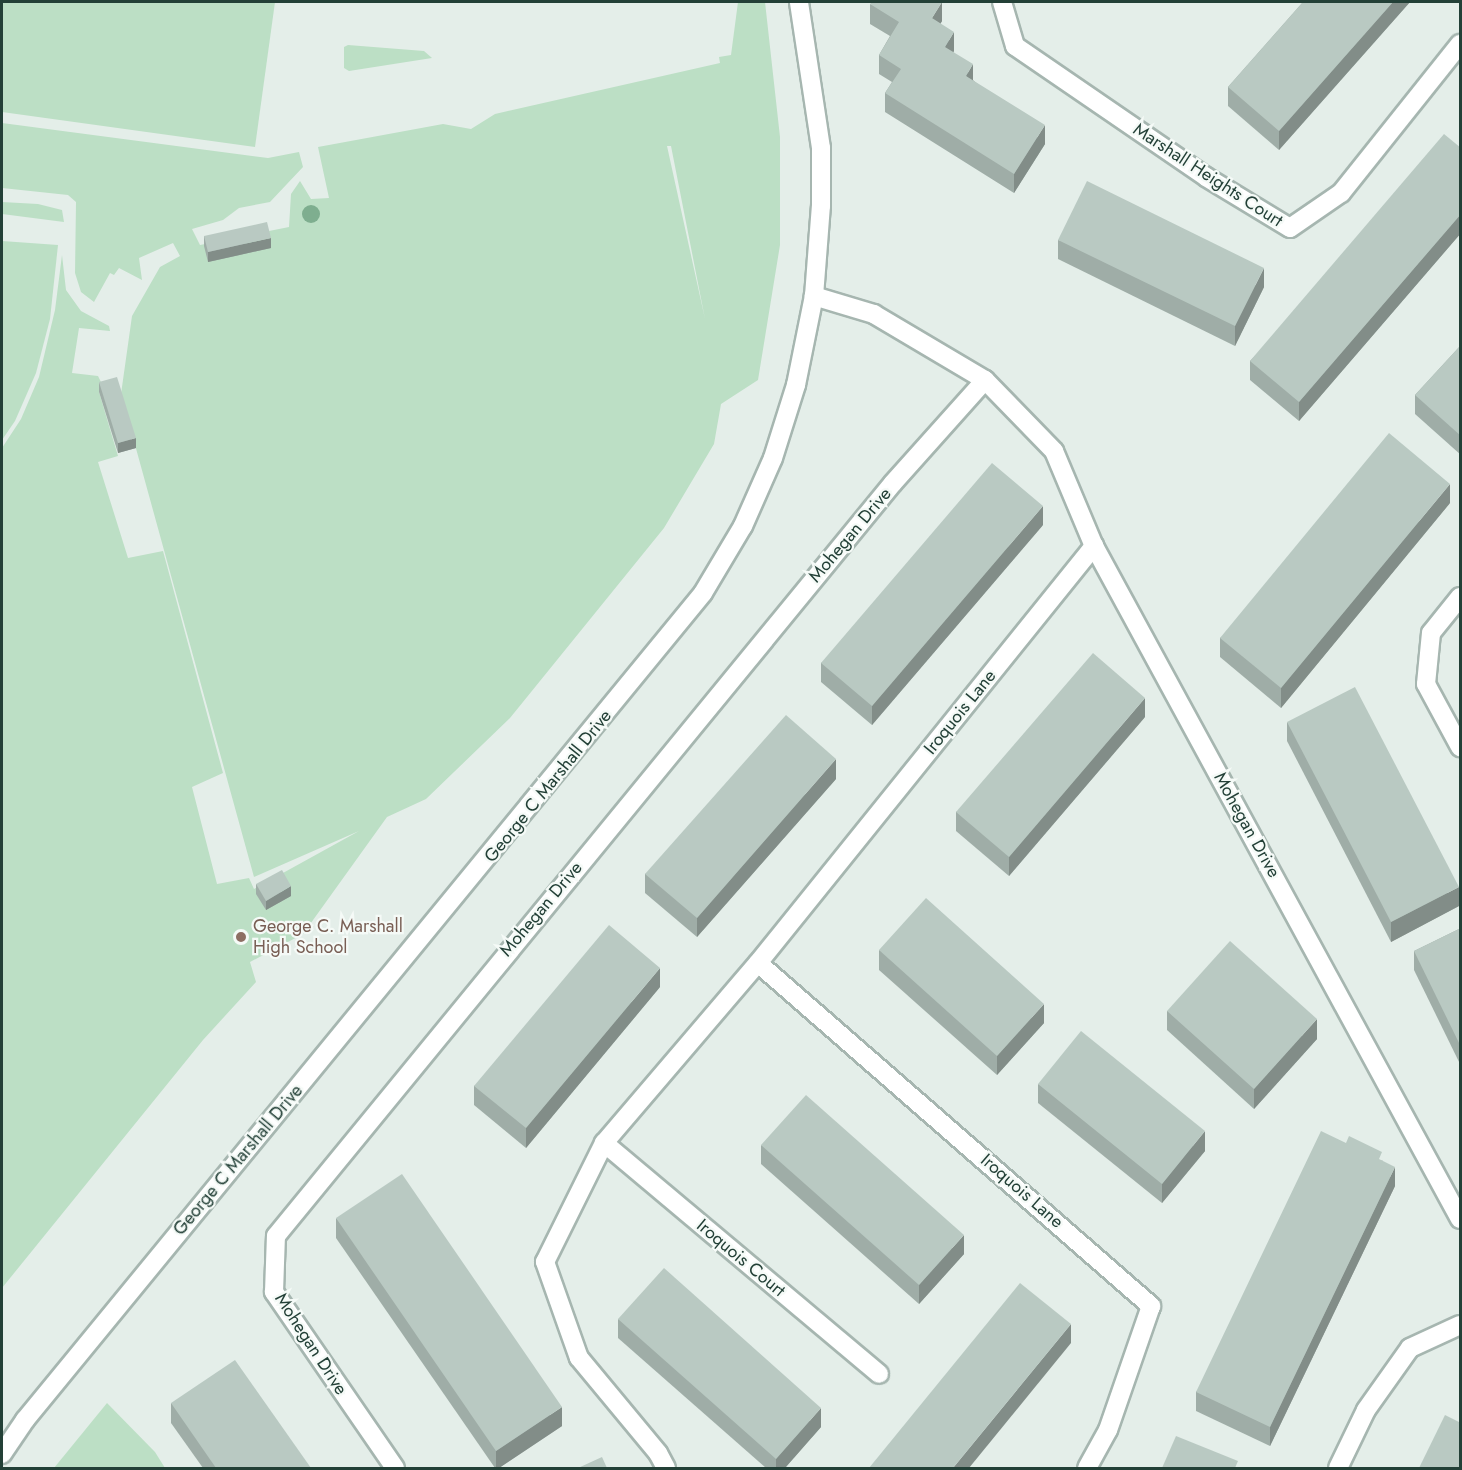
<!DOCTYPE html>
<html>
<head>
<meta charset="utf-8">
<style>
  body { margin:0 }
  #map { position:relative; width:1462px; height:1470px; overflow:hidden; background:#e4eee9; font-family:Jost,sans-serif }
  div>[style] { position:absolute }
  .green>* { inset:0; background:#bcdfc5 }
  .roads { filter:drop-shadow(2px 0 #a6b6b0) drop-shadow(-2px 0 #a6b6b0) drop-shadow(0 2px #a6b6b0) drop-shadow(0 -2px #a6b6b0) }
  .minor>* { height:18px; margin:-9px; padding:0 9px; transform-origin:9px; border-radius:9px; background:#fff }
  .trees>* { width:18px; height:18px; margin:-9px; border-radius:50%; background:#7eae8f }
  .wall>* { inset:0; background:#9fada7 }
  .shaded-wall>* { inset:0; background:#828d88 }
  .building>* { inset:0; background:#b9c9c2 }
  .dots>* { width:16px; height:16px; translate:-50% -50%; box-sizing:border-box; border:3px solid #f5faf7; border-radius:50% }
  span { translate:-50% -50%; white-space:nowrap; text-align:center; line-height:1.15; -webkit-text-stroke:4.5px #f5faf7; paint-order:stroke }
  .street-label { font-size:18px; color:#234037 }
  .education-label { font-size:18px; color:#785e54 }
  .left { translate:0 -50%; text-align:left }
  .frame { position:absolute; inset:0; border:3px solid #234037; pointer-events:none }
</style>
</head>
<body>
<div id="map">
  <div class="green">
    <div style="clip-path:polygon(2px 2px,275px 2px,255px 147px,2px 112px)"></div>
    <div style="clip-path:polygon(evenodd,738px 2px,765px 2px,780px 137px,780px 245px,758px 380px,721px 404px,714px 444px,664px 528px,510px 718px,426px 799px,387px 817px,303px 934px,250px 962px,256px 982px,203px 1040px,2px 1288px,2px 448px,21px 419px,39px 377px,55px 310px,62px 255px,66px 290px,81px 311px,109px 326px,110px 331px,79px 328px,72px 373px,98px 376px,105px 390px,99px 392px,118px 456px,98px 462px,128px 558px,163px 551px,223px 773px,192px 787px,217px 884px,249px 878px,254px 889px,359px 831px,254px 877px,121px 394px,132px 316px,160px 267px,180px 256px,173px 243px,139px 258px,142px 280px,119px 268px,114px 275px,110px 273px,94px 302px,81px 292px,75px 273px,76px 202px,68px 195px,2px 188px,2px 123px,268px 158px,299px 152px,303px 167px,270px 202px,239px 208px,223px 220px,192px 229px,200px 245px,289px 227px,291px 194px,300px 181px,311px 199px,329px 198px,318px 147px,443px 124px,471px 129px,495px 114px,720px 63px,719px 57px,731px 55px,738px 2px,667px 146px,671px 146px,705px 319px,667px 146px)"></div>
    <div style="clip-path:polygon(348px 45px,424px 51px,432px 58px,349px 71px,344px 68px,344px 47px)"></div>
    <div style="clip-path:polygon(2px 202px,38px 204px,62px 210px,64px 222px,2px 214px)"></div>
    <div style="clip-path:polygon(2px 241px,58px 245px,50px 319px,36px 373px,15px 421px,2px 440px)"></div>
    <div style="clip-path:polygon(107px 1403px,155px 1452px,165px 1468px,54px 1468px)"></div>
  </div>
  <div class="roads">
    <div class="minor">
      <div style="left:1002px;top:2px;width:46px;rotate:73.5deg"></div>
      <div style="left:1015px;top:46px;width:232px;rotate:34.4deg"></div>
      <div style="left:1206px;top:177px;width:98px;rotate:31.3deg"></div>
      <div style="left:1290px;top:228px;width:62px;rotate:-34.5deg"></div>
      <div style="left:1341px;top:193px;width:191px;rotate:-51.4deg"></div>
      <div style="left:985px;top:380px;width:99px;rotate:45.8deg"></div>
      <div style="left:1054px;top:451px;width:103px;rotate:67.2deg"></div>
      <div style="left:1094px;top:546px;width:766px;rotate:61.46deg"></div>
      <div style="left:1460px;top:597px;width:46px;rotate:128.9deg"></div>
      <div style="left:1431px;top:633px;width:51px;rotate:95.6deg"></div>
      <div style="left:1426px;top:684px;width:72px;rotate:61.6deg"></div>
      <div style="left:758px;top:963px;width:522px;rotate:41.11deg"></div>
      <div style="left:1151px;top:1306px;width:131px;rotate:109.1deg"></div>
      <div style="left:1108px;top:1430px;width:43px;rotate:118.9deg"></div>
      <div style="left:604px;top:1143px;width:359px;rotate:40deg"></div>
      <div style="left:2px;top:1454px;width:41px;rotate:-55.9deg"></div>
      <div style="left:25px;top:1420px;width:1069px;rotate:-50.65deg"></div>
      <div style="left:703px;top:593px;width:78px;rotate:-59.2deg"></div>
      <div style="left:743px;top:526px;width:74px;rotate:-66.2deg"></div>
      <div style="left:773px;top:458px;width:77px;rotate:-72.5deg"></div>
      <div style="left:796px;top:385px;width:91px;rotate:-78.6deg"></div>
      <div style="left:814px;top:296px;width:90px;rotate:-85.6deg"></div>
      <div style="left:821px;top:206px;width:58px;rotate:-90deg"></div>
      <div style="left:821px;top:148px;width:148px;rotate:-98.6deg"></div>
      <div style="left:395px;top:1468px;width:214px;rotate:-124.5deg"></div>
      <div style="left:274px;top:1292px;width:56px;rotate:-88deg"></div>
      <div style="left:276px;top:1236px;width:973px;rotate:-50.67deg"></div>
      <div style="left:893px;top:483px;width:138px;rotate:-48.2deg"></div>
      <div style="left:985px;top:380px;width:129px;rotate:-149.3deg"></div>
      <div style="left:874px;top:314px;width:63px;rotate:-163.3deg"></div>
      <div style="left:666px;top:1468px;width:17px;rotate:-118deg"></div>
      <div style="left:658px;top:1453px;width:124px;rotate:-129.7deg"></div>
      <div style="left:579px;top:1358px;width:102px;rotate:-109.5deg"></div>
      <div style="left:545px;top:1262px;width:133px;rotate:-63.6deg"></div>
      <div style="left:604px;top:1143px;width:237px;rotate:-49.5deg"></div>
      <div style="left:758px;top:963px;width:536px;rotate:-51.14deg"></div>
      <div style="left:1338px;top:1468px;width:64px;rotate:-64.2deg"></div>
      <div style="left:1366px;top:1410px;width:76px;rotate:-54.6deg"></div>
      <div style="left:1410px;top:1348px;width:55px;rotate:-24.7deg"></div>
    </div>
  </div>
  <div class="trees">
    <div style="left:311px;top:214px"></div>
  </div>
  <div class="wall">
    <div style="clip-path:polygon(1303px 2px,1410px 2px,1279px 150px,1228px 106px,1228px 87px)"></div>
    <div style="clip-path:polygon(870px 4px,942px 21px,940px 24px,954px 51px,953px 52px,973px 80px,1045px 144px,1014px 193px,885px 112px,885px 93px,892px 82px,879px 74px,879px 55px,890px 36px,870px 24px)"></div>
    <div style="clip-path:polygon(1461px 148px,1461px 233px,1299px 421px,1250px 380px,1250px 361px)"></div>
    <div style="clip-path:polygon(204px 236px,271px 248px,208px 262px,204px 246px)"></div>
    <div style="clip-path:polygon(1058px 240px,1264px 287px,1235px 346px,1058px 259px)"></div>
    <div style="clip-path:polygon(1461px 345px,1461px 455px,1415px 414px,1415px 395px)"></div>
    <div style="clip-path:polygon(99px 382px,136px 448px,118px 453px,99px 392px)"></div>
    <div style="clip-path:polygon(1450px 503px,1281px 708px,1220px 657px,1220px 638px)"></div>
    <div style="clip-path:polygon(1043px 525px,872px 725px,821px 682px,821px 663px)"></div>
    <div style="clip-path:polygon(1145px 717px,1009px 876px,956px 831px,956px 812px)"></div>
    <div style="clip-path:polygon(1287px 722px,1459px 906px,1391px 942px,1287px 741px)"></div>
    <div style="clip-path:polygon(836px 779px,697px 937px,645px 893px,645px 874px)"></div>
    <div style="clip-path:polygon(256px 884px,291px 896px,266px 910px,256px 894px)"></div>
    <div style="clip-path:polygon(1461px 928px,1461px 1066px,1414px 970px,1414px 951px)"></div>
    <div style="clip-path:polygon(879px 950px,1044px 1023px,997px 1075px,879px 970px)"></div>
    <div style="clip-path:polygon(660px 987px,526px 1148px,474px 1105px,474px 1086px)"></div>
    <div style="clip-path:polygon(1167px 1011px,1317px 1039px,1254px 1109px,1167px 1030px)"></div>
    <div style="clip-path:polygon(1038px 1084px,1205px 1151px,1162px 1203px,1038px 1103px)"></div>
    <div style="clip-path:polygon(761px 1145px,964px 1254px,919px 1304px,761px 1164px)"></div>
    <div style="clip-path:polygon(1382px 1160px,1395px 1186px,1270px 1446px,1196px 1411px,1196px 1392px)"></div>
    <div style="clip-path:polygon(336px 1218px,562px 1426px,499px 1468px,495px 1468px,336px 1238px)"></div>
    <div style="clip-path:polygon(618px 1319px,821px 1427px,785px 1468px,766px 1468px,618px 1338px)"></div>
    <div style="clip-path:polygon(171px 1403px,311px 1468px,203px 1468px,171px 1423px)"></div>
  </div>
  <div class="shaded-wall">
    <div style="clip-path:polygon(942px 2px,942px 21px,932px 38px,932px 18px)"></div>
    <div style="clip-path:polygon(1393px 2px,1410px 2px,1279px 150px,1279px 131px)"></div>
    <div style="clip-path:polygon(954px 32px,954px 51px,945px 66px,945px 47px)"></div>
    <div style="clip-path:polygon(973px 64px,973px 83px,966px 76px)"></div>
    <div style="clip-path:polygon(1045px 125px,1045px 144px,1014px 193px,1014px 174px)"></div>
    <div style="clip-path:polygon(1461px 214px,1461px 233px,1299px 421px,1299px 402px)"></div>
    <div style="clip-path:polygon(271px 238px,271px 248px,208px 262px,208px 252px)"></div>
    <div style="clip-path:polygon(1264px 268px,1264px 287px,1235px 346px,1235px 326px)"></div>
    <div style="clip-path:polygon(136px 438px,136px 448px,118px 453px,118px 443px)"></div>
    <div style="clip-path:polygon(1450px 484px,1450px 503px,1281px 708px,1281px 688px)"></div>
    <div style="clip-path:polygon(1043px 506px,1043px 525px,872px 725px,872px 706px)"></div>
    <div style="clip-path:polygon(1145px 698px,1145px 717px,1009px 876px,1009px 857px)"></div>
    <div style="clip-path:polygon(836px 759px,836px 779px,697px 937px,697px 918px)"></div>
    <div style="clip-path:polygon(291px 886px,291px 896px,266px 910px,266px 901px)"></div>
    <div style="clip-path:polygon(1459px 887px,1459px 906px,1391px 942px,1391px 922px)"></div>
    <div style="clip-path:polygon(660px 968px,660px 987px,526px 1148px,526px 1128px)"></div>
    <div style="clip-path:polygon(1044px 1004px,1044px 1023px,997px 1075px,997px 1056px)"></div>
    <div style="clip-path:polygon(1317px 1019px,1317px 1039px,1254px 1109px,1254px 1089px)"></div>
    <div style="clip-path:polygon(1205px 1131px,1205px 1151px,1162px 1203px,1162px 1184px)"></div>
    <div style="clip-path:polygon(1395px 1167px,1395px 1186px,1270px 1446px,1270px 1427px)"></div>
    <div style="clip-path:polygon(964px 1235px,964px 1254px,919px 1304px,919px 1285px)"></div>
    <div style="clip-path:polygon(1071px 1324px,1071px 1343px,969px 1468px,953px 1468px)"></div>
    <div style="clip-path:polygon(562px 1407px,562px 1426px,499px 1468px,496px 1468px,496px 1451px)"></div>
    <div style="clip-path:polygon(821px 1408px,821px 1427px,785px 1468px,776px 1468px,776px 1459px)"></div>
  </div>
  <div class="building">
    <div style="clip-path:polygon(872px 2px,942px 2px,932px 18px,954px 32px,945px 47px,973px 64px,966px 76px,1045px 125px,1014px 174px,885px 93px,901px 69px,879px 55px,899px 22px,870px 4px)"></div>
    <div style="clip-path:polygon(1303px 2px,1393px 2px,1279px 131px,1228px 87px)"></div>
    <div style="clip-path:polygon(1444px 134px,1461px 148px,1461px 214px,1299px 402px,1250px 361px)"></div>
    <div style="clip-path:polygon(1087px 181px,1264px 268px,1235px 326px,1058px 240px)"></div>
    <div style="clip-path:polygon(267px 222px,271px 238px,208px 252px,204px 236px)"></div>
    <div style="clip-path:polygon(1461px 345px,1461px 436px,1415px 395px)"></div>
    <div style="clip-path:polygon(117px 377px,136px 438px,118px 443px,99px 382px)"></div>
    <div style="clip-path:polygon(1389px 433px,1450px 484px,1281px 688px,1220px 638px)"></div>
    <div style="clip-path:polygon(992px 463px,1043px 506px,872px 706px,821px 663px)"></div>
    <div style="clip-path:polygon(1093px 653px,1145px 698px,1009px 857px,956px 812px)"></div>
    <div style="clip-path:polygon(1355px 687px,1459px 887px,1391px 922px,1287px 722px)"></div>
    <div style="clip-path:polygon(786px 715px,836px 759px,697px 918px,645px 874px)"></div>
    <div style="clip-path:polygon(282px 870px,291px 886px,266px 901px,256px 884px)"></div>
    <div style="clip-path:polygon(926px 898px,1044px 1004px,997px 1056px,879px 950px)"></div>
    <div style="clip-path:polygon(609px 925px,660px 968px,526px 1128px,474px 1086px)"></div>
    <div style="clip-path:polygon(1461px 928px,1461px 1047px,1414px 951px)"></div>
    <div style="clip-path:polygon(1230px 941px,1317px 1019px,1254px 1089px,1167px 1011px)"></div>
    <div style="clip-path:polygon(1081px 1031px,1205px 1131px,1162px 1184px,1038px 1084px)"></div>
    <div style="clip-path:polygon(806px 1095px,964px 1235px,919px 1285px,761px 1145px)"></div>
    <div style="clip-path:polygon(1321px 1131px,1346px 1143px,1349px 1136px,1382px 1152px,1379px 1159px,1395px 1167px,1270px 1427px,1196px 1392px)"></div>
    <div style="clip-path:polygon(402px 1174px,562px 1407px,496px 1451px,336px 1218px)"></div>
    <div style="clip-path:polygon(664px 1268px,821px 1408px,776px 1459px,618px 1319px)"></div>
    <div style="clip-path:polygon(1020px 1283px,1071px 1324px,953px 1468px,869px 1468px)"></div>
    <div style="clip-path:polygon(235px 1360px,311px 1468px,216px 1468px,171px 1403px)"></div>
    <div style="clip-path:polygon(1445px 1415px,1461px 1423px,1461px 1468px,1419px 1468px)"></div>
    <div style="clip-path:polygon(1176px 1436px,1238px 1461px,1235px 1468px,1162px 1468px)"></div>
    <div style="clip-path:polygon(602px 1457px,607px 1468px,578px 1468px)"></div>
  </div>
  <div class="dots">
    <div style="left:241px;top:937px;background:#8d6e63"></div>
  </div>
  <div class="street-label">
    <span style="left:1208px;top:175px;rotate:33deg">Marshall Heights Court</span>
    <span style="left:850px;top:535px;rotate:-50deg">Mohegan Drive</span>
    <span style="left:960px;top:712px;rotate:-51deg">Iroquois Lane</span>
    <span style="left:548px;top:786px;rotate:-51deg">George C Marshall Drive</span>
    <span style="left:1247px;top:825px;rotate:61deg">Mohegan Drive</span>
    <span style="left:541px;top:909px;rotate:-50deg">Mohegan Drive</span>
    <span style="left:238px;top:1160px;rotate:-50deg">George C Marshall Drive</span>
    <span style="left:1022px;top:1191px;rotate:41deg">Iroquois Lane</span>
    <span style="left:741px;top:1258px;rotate:40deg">Iroquois Court</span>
    <span style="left:311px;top:1344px;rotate:57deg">Mohegan Drive</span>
  </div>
  <div class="education-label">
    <span class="left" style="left:253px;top:937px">George C. Marshall<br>High School</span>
  </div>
  <div class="frame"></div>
</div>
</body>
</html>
